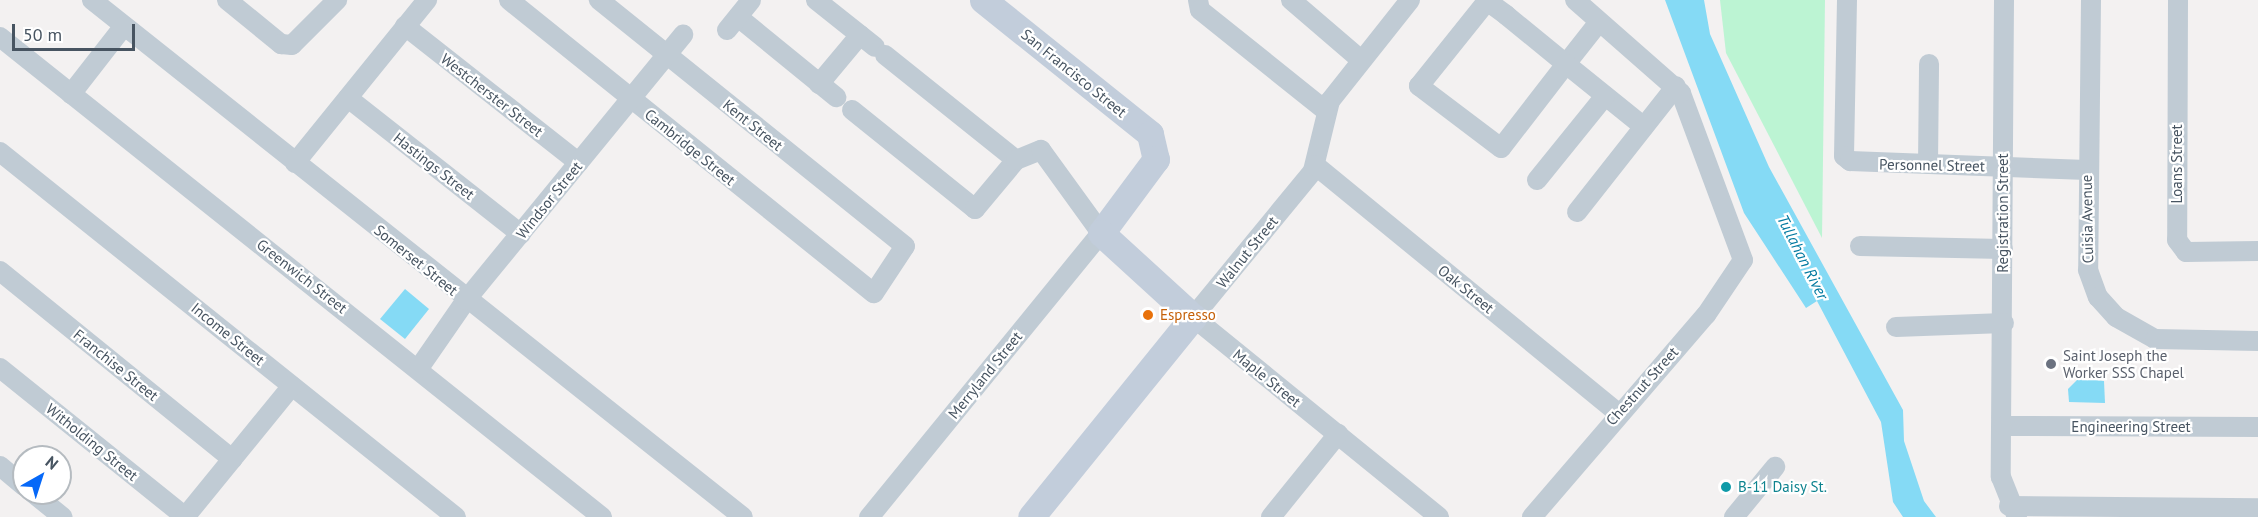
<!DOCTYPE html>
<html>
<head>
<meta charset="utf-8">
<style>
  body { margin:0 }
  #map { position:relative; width:2258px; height:517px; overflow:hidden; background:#f3f1f1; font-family:"PT Sans",sans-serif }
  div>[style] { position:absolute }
  .green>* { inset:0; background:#bcf4d3 }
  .water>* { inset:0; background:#85daf5 }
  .street>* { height:20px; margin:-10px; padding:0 10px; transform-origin:10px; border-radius:10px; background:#c0cbd4 }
  .secondary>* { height:27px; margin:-13.5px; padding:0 13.5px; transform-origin:13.5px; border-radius:13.5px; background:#c2cddb }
  .dots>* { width:16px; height:16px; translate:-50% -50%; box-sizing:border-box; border:3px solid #fff; border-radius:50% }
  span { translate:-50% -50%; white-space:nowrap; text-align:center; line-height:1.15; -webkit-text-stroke:4.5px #fff; paint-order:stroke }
  .street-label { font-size:15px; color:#475461 }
  .food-label { font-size:15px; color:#c56008 }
  .left { translate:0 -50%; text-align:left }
  .worship-label { font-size:15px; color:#5b616d }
  .culture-label { font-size:15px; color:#0d838f }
  .water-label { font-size:16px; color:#037aa1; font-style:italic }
  .north { position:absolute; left:12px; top:445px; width:60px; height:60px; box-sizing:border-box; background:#fff; border:2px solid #b5bbc0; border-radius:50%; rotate:39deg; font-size:16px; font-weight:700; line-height:24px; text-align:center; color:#475461 }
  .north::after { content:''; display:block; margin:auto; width:21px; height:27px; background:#0668f8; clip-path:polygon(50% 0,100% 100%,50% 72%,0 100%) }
  .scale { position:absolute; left:12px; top:24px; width:123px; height:27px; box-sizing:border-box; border:3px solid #475461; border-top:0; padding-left:8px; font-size:18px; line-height:21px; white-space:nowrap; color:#475461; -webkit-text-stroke:4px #fff; paint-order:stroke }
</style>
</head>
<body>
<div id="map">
  <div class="green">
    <div style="clip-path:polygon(1720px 0,1825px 0,1822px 238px,1726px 53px)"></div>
  </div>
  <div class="water">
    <div style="clip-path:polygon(1665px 0,1704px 0,1710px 34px,1769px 167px,1903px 410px,1904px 441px,1924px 501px,1936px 517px,1903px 517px,1893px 502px,1881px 422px,1817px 301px,1806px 308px,1744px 213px)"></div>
    <div style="clip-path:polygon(405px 289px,429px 309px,405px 339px,380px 319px)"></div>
    <div style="clip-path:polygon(2079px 378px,2104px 381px,2105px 403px,2069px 402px,2068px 389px)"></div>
  </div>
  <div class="street">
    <div style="left:92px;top:0;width:831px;rotate:38.46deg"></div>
    <div style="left:227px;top:0;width:70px;rotate:39.2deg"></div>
    <div style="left:281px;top:44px;width:11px;rotate:5deg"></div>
    <div style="left:292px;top:45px;width:64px;rotate:-45deg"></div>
    <div style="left:509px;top:0;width:468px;rotate:38.8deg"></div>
    <div style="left:874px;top:293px;width:56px;rotate:-56.6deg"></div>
    <div style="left:905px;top:246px;width:393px;rotate:-141.2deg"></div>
    <div style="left:816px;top:0;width:75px;rotate:38.5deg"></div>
    <div style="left:1198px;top:0;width:10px;rotate:79deg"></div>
    <div style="left:1200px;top:10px;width:160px;rotate:38.7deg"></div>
    <div style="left:1291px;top:0;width:92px;rotate:40.6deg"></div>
    <div style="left:1410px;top:0;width:129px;rotate:128.4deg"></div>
    <div style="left:1330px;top:101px;width:72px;rotate:103.7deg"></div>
    <div style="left:1313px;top:171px;width:189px;rotate:129.4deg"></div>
    <div style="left:1193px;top:317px;width:317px;rotate:39.1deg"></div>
    <div style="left:1847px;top:0;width:156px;rotate:91.1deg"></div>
    <div style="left:1844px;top:156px;width:8px;rotate:40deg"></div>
    <div style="left:1850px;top:161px;width:237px;rotate:2.2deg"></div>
    <div style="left:2004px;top:0;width:477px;rotate:90.4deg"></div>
    <div style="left:2001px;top:477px;width:43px;rotate:68.2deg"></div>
    <div style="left:2091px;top:0;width:270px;rotate:90.6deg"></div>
    <div style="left:2088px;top:270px;width:29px;rotate:70deg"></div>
    <div style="left:2098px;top:297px;width:27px;rotate:48deg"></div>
    <div style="left:2116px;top:317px;width:45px;rotate:29.4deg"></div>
    <div style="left:2155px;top:339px;width:103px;rotate:1.1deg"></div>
    <div style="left:2178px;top:0;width:240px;rotate:90.2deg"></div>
    <div style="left:2177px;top:240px;width:15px;rotate:53deg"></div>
    <div style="left:2186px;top:252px;width:72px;rotate:-0.8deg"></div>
    <div style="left:738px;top:17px;width:127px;rotate:39.2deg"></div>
    <div style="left:1599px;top:22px;width:53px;rotate:128.2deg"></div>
    <div style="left:1566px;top:64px;width:106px;rotate:127.7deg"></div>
    <div style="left:1501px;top:148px;width:103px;rotate:-142.9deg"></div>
    <div style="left:1419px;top:86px;width:109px;rotate:-51.3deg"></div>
    <div style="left:1487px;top:1px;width:24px;rotate:36deg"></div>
    <div style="left:1506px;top:15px;width:77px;rotate:39.2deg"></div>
    <div style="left:1566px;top:64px;width:100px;rotate:38.9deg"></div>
    <div style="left:405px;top:26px;width:221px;rotate:38.2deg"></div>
    <div style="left:727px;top:30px;width:38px;rotate:-51deg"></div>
    <div style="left:0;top:37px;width:770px;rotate:38.57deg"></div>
    <div style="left:885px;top:55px;width:168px;rotate:38.7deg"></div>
    <div style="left:819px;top:84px;width:64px;rotate:-50.1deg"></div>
    <div style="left:71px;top:94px;width:86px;rotate:-52.1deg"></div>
    <div style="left:348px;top:98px;width:220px;rotate:38.2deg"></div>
    <div style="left:852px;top:110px;width:158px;rotate:38.8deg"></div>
    <div style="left:975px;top:209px;width:64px;rotate:-50.1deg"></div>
    <div style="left:1016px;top:160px;width:27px;rotate:-22deg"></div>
    <div style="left:1041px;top:150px;width:102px;rotate:54.1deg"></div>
    <div style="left:1101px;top:233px;width:367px;rotate:129.2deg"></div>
    <div style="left:0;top:152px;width:584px;rotate:38.68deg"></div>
    <div style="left:295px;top:163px;width:210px;rotate:-51deg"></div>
    <div style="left:1928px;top:164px;width:100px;rotate:-89.4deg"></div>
    <div style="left:1315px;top:165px;width:390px;rotate:39.3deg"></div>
    <div style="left:1537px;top:180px;width:108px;rotate:-51deg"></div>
    <div style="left:1577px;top:212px;width:160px;rotate:-51.8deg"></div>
    <div style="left:1860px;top:246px;width:143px;rotate:1.2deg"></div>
    <div style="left:0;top:271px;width:299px;rotate:39deg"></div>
    <div style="left:1896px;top:327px;width:108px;rotate:-2.1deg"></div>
    <div style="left:0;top:368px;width:238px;rotate:38.8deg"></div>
    <div style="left:419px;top:368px;width:83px;rotate:-55.3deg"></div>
    <div style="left:466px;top:300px;width:343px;rotate:-50.7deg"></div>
    <div style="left:2004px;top:426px;width:254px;rotate:0.2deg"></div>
    <div style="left:0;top:466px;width:31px;rotate:40deg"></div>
    <div style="left:33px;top:493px;width:38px;rotate:39deg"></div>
    <div style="left:2009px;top:506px;width:249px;rotate:0.5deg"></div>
    <div style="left:185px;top:517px;width:169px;rotate:-50.8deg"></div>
    <div style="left:1271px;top:517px;width:107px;rotate:-51.1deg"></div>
    <div style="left:1532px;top:517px;width:267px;rotate:-49.3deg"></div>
    <div style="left:1706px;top:315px;width:66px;rotate:-56.1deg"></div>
    <div style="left:1743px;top:260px;width:178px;rotate:-110.4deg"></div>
    <div style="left:1681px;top:93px;width:141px;rotate:-138.7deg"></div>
    <div style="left:1734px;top:517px;width:65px;rotate:-50.6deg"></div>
  </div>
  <div class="secondary">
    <div style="left:983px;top:0;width:214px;rotate:38.7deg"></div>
    <div style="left:1150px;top:134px;width:26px;rotate:77deg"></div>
    <div style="left:1156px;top:159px;width:92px;rotate:126.6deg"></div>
    <div style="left:1101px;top:233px;width:125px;rotate:42.4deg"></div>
    <div style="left:1193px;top:317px;width:257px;rotate:129deg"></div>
  </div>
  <div class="dots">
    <div style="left:1148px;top:315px;background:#e8710a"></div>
    <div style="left:2051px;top:364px;background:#6b7280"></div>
    <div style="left:1726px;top:487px;background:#0f9aa8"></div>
  </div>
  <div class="street-label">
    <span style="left:1074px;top:73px;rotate:39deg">San Francisco Street</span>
    <span style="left:492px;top:95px;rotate:38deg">Westcherster Street</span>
    <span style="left:753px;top:125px;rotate:39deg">Kent Street</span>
    <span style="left:690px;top:147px;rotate:39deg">Cambridge Street</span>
    <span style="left:2177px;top:164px;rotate:-90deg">Loans Street</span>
    <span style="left:1932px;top:165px;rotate:1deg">Personnel Street</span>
    <span style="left:434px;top:166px;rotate:38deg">Hastings Street</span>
    <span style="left:549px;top:200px;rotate:-51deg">Windsor Street</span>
    <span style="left:2003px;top:213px;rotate:-90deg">Registration Street</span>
    <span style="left:2087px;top:219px;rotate:-91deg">Cuisia Avenue</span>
    <span style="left:1247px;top:252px;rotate:-51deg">Walnut Street</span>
    <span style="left:416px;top:260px;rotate:39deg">Somerset Street</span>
    <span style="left:302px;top:276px;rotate:38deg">Greenwich Street</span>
    <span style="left:1466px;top:289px;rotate:39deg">Oak Street</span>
    <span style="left:228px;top:334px;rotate:39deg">Income Street</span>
    <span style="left:116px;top:365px;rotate:39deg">Franchise Street</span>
    <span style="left:985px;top:375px;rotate:-51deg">Merryland Street</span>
    <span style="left:1267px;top:378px;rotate:39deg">Maple Street</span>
    <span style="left:1642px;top:386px;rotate:-48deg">Chestnut Street</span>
    <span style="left:2131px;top:427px">Engineering Street</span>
    <span style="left:92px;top:442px;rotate:39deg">Witholding Street</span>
  </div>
  <div class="food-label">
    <span class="left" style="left:1160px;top:315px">Espresso</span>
  </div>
  <div class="worship-label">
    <span class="left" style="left:2063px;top:364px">Saint Joseph the<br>Worker SSS Chapel</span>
  </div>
  <div class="culture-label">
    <span class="left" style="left:1738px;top:487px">B-11 Daisy St.</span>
  </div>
  <div class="water-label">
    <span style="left:1803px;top:257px;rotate:63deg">Tullahan River</span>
  </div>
  <div class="north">N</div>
  <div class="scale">50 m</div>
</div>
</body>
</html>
